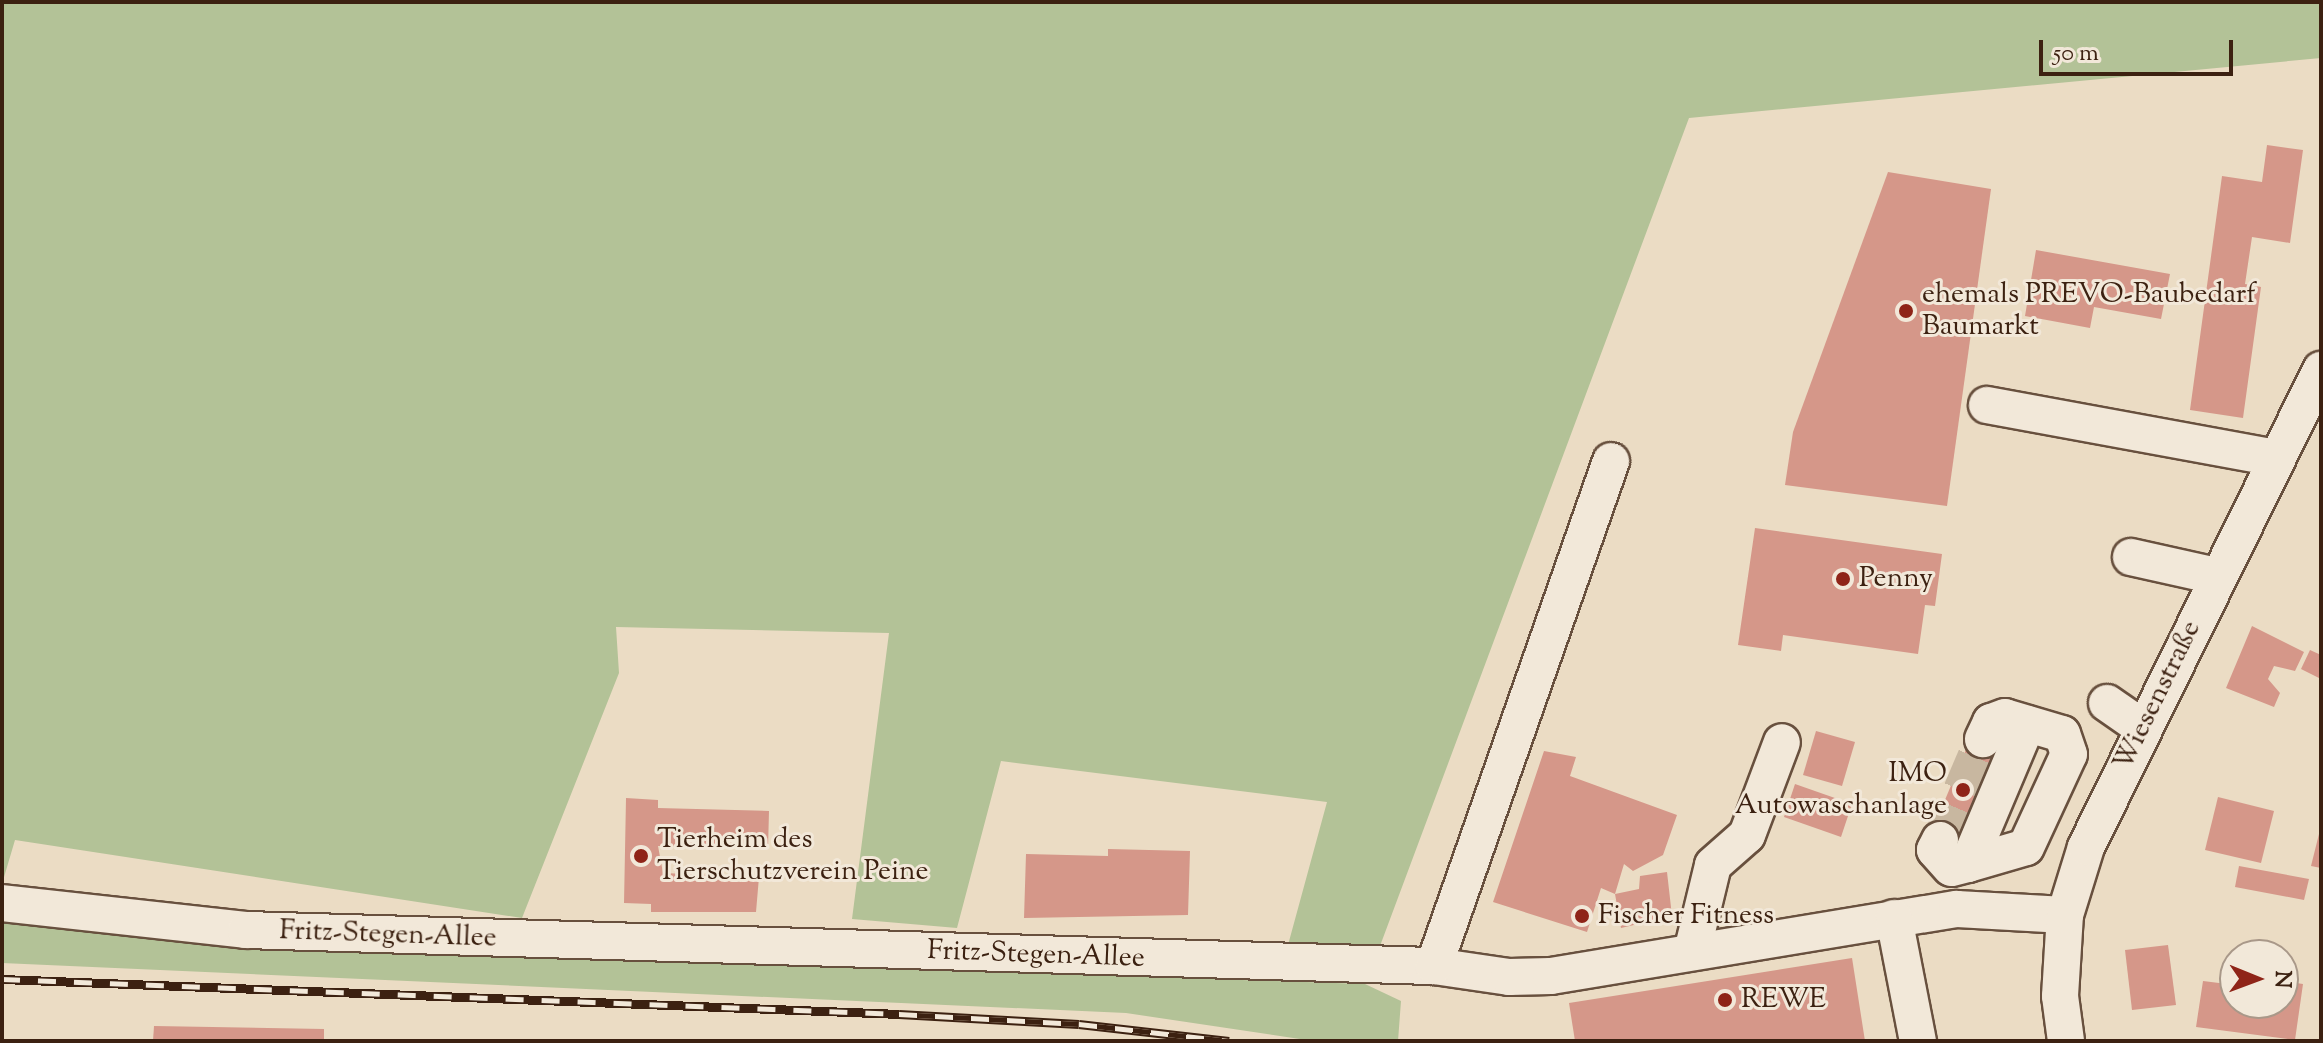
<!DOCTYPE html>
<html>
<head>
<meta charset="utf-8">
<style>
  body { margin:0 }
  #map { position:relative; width:2323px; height:1043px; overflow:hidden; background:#ebdcc4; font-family:"Sorts Mill Goudy",serif }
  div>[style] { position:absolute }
  .green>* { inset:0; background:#b3c297 }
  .building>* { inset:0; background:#d59789 }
  .minor-tunnel>* { height:36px; margin-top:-18px; transform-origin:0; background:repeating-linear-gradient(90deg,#c8b7a0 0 36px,transparent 0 54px) }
  .roads { filter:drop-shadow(2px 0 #68503e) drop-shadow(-2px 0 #68503e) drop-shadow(0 2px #68503e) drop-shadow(0 -2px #68503e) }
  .minor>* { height:36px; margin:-18px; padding:0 18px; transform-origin:18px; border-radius:18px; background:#f2e8d9 }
  .rail>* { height:9px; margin-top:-4.5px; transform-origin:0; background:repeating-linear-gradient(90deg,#f2e8d9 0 18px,#3c2111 0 36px); box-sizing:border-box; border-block:2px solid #3c2111 }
  .dots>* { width:22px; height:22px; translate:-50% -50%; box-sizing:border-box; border:4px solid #f2e8d9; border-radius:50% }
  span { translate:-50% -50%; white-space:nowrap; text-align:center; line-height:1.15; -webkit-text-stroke:6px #f2e8d9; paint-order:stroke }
  .poi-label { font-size:28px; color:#3c2111 }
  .left { translate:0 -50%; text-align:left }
  .right { translate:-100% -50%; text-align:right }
  .street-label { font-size:28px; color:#3c2111 }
  .frame { position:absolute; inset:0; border:4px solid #3c2111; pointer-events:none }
  .north { position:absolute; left:2219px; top:939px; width:80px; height:80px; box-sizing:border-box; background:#f2e8d9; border:2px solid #a99889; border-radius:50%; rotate:91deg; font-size:22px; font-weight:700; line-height:32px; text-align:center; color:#3c2111 }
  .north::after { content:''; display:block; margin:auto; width:28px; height:36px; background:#8f2418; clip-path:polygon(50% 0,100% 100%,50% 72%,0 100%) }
  .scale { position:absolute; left:2039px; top:40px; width:194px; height:36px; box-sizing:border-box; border:4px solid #3c2111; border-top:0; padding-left:10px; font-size:24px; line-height:28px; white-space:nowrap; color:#3c2111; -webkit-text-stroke:6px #f2e8d9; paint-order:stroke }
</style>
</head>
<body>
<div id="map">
  <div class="green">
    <div style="clip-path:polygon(2px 2px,2321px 2px,2321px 58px,1689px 118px,1380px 946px,1288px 945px,1327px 802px,1001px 761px,957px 928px,852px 919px,889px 633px,616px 627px,619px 673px,522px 918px,15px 840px,2px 884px)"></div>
    <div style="clip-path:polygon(2px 920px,272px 948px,1365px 984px,1401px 1001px,1398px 1041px,1313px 1041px,1126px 1013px,2px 963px)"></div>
  </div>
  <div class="building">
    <div style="clip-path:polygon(2267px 145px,2303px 150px,2290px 243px,2252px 237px,2245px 284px,2261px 287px,2243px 418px,2190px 410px,2222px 176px,2262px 182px)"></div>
    <div style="clip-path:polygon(1888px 172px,1991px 189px,1947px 506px,1785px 485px,1793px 432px)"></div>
    <div style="clip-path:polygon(2036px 250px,2170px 274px,2161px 319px,2094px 307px,2090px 328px,2025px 316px)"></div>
    <div style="clip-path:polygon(1755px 528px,1942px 554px,1935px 606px,1925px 605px,1918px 654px,1783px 635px,1781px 651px,1738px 645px)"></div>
    <div style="clip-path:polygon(2252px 626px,2304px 652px,2295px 671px,2274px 666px,2268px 679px,2280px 693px,2274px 707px,2226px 688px)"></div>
    <div style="clip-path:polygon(2310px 650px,2321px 655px,2321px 679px,2301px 669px)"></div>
    <div style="clip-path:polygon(1816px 731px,1855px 742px,1842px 786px,1803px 775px)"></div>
    <div style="clip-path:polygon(1972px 735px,1997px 745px,1955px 846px,1930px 836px)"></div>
    <div style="clip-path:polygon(1544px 751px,1576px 757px,1570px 776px,1677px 815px,1663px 855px,1633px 871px,1624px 864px,1615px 894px,1601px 888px,1587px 932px,1493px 902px)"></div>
    <div style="clip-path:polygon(1795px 784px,1852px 804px,1841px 837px,1784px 817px)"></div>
    <div style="clip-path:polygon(2218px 797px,2274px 811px,2261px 863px,2205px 850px)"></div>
    <div style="clip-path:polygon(626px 798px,658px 800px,658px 808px,769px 811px,768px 849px,658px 846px,663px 873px,759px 877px,756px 912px,651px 912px,651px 904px,624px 903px)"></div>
    <div style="clip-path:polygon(2320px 830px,2321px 830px,2321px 868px,2311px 866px)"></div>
    <div style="clip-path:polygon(1108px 849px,1190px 851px,1188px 915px,1024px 918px,1026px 854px,1108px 856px)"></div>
    <div style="clip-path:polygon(2239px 866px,2309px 879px,2304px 900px,2235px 887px)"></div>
    <div style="clip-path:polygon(1667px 872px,1672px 916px,1621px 928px,1615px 894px,1639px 889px,1640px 876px)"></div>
    <div style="clip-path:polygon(2168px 945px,2176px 1005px,2132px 1010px,2125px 950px)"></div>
    <div style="clip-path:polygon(1852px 958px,1865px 1041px,1575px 1041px,1569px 1003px)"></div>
    <div style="clip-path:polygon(2203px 981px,2235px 985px,2235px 1003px,2283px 1003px,2283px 981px,2303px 984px,2295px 1040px,2196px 1027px)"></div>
    <div style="clip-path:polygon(154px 1026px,324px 1029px,324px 1041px,153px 1041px)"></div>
  </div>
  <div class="minor-tunnel">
    <div style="left:1940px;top:840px;width:110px;rotate:-66.9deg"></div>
  </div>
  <div class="roads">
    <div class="minor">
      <div style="left:1987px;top:405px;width:295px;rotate:10.4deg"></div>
      <div style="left:2131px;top:557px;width:87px;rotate:12.6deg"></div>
      <div style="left:2107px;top:703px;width:44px;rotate:34.8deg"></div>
      <div style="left:1940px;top:840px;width:11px;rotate:117deg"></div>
      <div style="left:1935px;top:850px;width:24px;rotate:48deg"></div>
      <div style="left:1968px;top:864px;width:60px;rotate:-16.3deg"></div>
      <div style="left:2026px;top:847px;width:102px;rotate:-65.2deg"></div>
      <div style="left:2069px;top:754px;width:21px;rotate:-109deg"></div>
      <div style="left:2062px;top:734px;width:59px;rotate:-163.4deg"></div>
      <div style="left:2005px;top:717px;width:15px;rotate:160deg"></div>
      <div style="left:1991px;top:722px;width:19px;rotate:115deg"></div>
      <div style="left:1952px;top:868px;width:16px;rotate:-14deg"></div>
      <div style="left:1968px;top:864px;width:152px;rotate:-67.1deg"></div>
      <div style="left:2px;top:903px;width:245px;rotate:6.3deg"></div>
      <div style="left:246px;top:930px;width:1189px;rotate:1.74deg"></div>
      <div style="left:1434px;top:966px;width:76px;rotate:8.3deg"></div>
      <div style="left:1509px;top:977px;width:42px;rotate:-1.4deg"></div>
      <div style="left:1551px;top:976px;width:411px;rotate:-9.4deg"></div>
      <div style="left:1957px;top:909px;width:108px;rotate:3.2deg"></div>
      <div style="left:1894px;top:918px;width:125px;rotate:79deg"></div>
      <div style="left:1692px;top:952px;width:89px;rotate:-76.4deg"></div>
      <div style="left:1713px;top:865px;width:45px;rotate:-41.4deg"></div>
      <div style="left:1747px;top:835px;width:99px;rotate:-69.4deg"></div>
      <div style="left:1434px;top:966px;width:535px;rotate:-70.68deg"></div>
      <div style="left:2066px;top:1041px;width:45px;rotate:-97.6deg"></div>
      <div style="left:2060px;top:996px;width:81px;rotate:-86.5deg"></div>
      <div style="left:2065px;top:915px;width:71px;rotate:-72.8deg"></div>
      <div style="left:2086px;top:847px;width:532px;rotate:-63.77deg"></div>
    </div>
  </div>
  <div class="rail">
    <div style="left:2px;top:979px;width:898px;rotate:2.23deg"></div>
    <div style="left:899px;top:1014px;width:180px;rotate:3.2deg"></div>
    <div style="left:1079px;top:1024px;width:151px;rotate:6.5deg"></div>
  </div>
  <div class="dots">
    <div style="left:1906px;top:311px;background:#8f2418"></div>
    <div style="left:1843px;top:579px;background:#8f2418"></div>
    <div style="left:1963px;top:790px;background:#8f2418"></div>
    <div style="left:641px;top:856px;background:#8f2418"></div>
    <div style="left:1582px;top:916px;background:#8f2418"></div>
    <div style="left:1725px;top:1000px;background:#8f2418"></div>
  </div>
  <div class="poi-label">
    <span class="left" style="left:1922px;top:311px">ehemals PREVO-Baubedarf<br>Baumarkt</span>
    <span class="left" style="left:1859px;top:579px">Penny</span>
    <span class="right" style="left:1947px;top:790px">IMO<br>Autowaschanlage</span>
    <span class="left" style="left:657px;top:856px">Tierheim des<br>Tierschutzverein Peine</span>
    <span class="left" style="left:1598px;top:916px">Fischer Fitness</span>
    <span class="left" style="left:1741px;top:1000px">REWE</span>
  </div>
  <div class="street-label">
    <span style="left:2158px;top:696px;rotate:-64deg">Wiesenstraße</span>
    <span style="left:388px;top:935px;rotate:2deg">Fritz-Stegen-Allee</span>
    <span style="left:1036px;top:955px;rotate:2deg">Fritz-Stegen-Allee</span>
  </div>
  <div class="frame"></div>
  <div class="north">N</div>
  <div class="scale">50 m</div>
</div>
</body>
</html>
